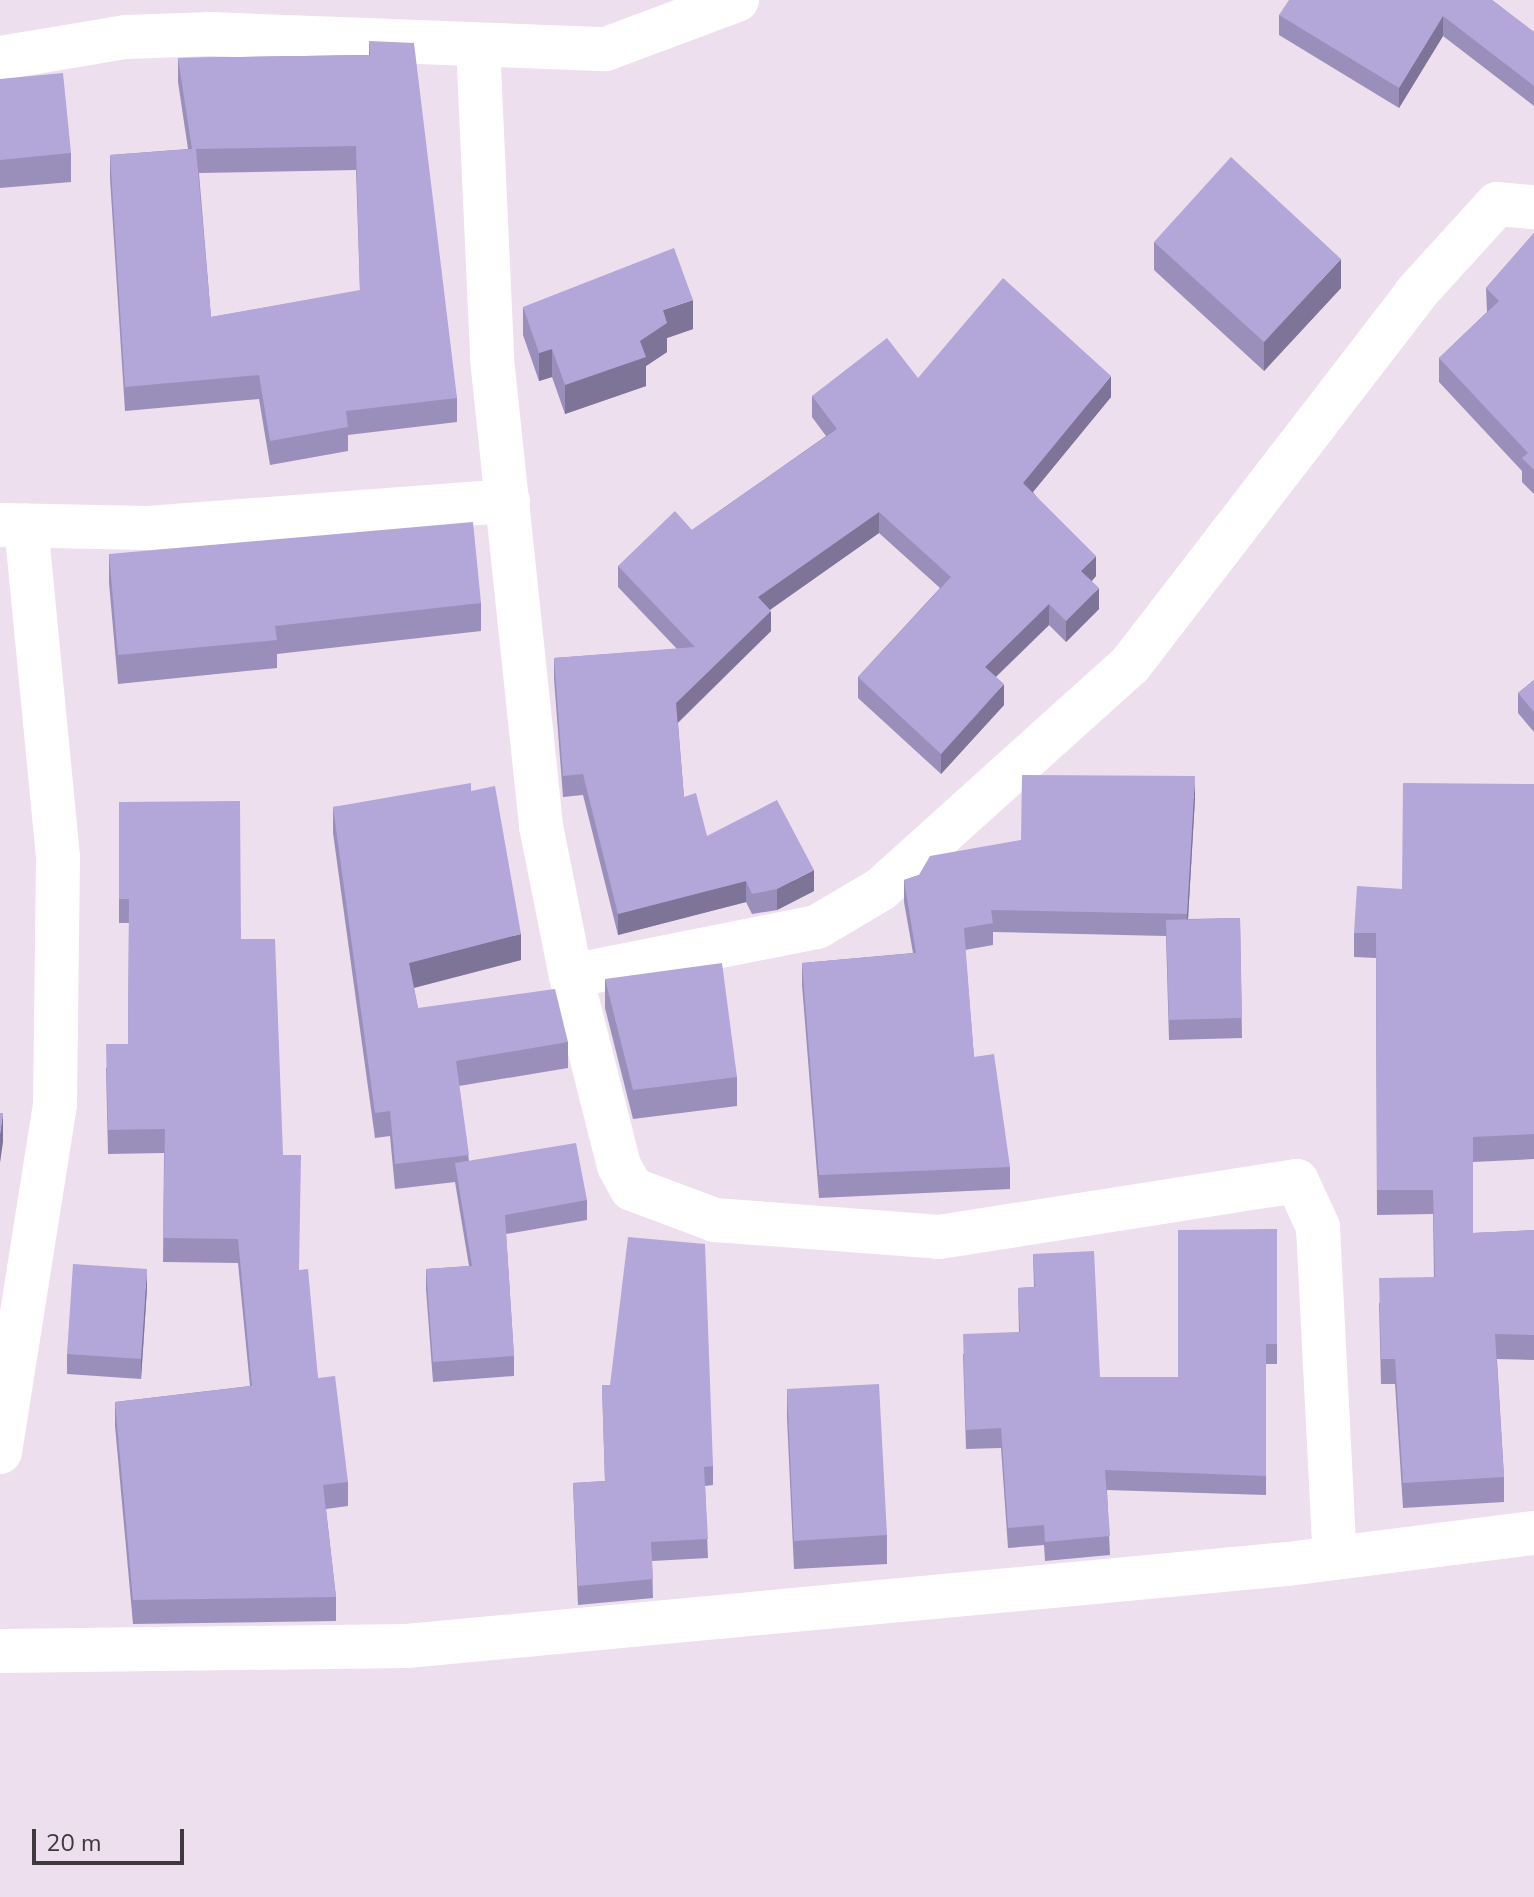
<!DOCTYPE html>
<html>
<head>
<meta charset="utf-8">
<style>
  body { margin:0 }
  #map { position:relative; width:1534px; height:1897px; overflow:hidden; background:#eddfee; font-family:"Nunito Sans",sans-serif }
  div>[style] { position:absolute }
  .minor>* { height:44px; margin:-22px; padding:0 22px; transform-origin:22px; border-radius:22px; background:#fff }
  .wall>* { inset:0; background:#9a8fbb }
  .shaded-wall>* { inset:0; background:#7d7498 }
  .building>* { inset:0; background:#b3a6d9 }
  span { translate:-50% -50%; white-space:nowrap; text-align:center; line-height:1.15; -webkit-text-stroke:8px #eddfee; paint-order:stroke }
  .scale { position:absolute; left:32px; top:1829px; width:152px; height:36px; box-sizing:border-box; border:4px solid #3e393f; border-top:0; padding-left:10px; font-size:24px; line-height:28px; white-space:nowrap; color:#3e393f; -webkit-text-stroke:6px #eddfee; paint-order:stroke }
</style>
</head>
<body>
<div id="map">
  <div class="minor">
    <div style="left:478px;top:45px;width:314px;rotate:87.4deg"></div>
    <div style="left:492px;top:359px;width:470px;rotate:84deg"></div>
    <div style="left:541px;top:826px;width:153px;rotate:78.7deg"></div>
    <div style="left:571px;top:976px;width:196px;rotate:75.8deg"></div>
    <div style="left:619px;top:1166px;width:26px;rotate:61deg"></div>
    <div style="left:632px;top:1189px;width:89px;rotate:20.5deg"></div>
    <div style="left:715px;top:1220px;width:225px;rotate:4.3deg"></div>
    <div style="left:939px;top:1237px;width:362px;rotate:-8.9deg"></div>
    <div style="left:1297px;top:1181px;width:51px;rotate:65.5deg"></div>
    <div style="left:1318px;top:1227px;width:331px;rotate:87.1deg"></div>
    <div style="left:0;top:58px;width:128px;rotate:-9.5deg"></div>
    <div style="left:126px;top:37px;width:85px;rotate:-2deg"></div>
    <div style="left:211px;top:34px;width:395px;rotate:2.2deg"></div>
    <div style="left:606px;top:49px;width:140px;rotate:-20.5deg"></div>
    <div style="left:0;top:525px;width:148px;rotate:1.2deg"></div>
    <div style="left:148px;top:528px;width:361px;rotate:-4.3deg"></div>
    <div style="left:571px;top:976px;width:251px;rotate:-11.3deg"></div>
    <div style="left:817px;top:927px;width:74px;rotate:-30.7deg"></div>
    <div style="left:881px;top:889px;width:335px;rotate:-42deg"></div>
    <div style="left:1130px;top:665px;width:469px;rotate:-52.4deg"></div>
    <div style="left:1416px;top:293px;width:120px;rotate:-47.7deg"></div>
    <div style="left:1497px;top:204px;width:37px;rotate:5deg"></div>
    <div style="left:0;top:1452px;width:352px;rotate:-81deg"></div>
    <div style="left:55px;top:1104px;width:247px;rotate:-89.3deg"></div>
    <div style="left:58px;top:857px;width:333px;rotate:-95.5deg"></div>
    <div style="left:0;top:1651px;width:407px;rotate:-0.7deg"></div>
    <div style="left:407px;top:1646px;width:885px;rotate:-5.32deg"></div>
    <div style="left:1288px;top:1564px;width:248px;rotate:-7.2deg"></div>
  </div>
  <div class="wall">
    <div style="clip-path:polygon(1492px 0,1534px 32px,1534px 106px,1443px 36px,1399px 108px,1279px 35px,1279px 15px)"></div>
    <div style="clip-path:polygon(evenodd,369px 41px,457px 398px,457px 422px,348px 435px,348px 451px,270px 465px,259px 399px,125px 411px,110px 179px,110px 155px,188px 149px,178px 82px,178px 58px,369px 55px,369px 41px,356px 170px,360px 291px,211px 317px,199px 173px,356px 170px)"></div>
    <div style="clip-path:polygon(0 79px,71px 153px,71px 182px,0 188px)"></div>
    <div style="clip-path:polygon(1534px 233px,1534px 494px,1522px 482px,1522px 471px,1439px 382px,1439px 358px,1487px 312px,1486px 288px)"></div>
    <div style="clip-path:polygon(1154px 242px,1341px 288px,1264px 371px,1154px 270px)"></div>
    <div style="clip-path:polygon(523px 307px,693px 329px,667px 338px,667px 352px,646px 366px,646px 386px,565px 414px,552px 377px,539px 381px,523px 335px)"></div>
    <div style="clip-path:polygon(918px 378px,1111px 397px,1033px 492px,1096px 576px,1092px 581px,1099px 609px,1066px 642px,1049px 625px,996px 677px,1004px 705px,941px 774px,858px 698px,858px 677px,940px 588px,879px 533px,770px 610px,771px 631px,678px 723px,684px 797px,707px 836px,814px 891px,777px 910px,752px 914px,746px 902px,618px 935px,583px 795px,563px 797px,554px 679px,554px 658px,677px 649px,618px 587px,618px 566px,692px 530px,826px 436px,812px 417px,812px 396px)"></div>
    <div style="clip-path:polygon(109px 554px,481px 603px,481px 631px,277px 654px,277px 668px,118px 684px,109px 583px)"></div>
    <div style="clip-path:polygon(1534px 680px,1534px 732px,1518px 713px,1518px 693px)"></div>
    <div style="clip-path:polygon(1534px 784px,1534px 1159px,1473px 1162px,1473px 1233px,1534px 1230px,1534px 1360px,1497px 1359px,1504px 1477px,1504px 1502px,1403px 1508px,1395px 1384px,1381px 1384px,1379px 1303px,1434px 1277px,1433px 1214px,1377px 1215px,1376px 958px,1354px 957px,1354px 933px,1402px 889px)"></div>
    <div style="clip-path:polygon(471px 791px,521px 960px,414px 988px,418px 1008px,568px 1042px,568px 1068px,459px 1086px,469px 1161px,587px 1200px,587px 1220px,506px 1234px,514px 1356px,514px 1376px,433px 1382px,426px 1289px,426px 1269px,469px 1266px,455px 1182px,395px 1189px,390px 1136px,375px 1138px,333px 833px,333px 807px)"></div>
    <div style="clip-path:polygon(1195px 798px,1188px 919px,1240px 918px,1242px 1038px,1169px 1040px,1166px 936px,993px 932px,993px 945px,965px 950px,974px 1057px,1010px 1167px,1010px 1189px,819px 1198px,802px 985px,802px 963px,913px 953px,904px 902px,904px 880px,1021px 840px)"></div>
    <div style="clip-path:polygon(119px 802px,241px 939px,283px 1155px,299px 1270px,318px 1378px,348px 1482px,348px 1506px,326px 1509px,336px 1597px,336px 1621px,133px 1624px,115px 1426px,115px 1402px,250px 1386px,238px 1263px,163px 1262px,164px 1153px,108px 1154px,106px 1068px,128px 1044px,129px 923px,119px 923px)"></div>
    <div style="clip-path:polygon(605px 979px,737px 1077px,737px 1106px,633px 1119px,605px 1008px)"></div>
    <div style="clip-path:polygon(1277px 1229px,1277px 1364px,1266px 1364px,1266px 1495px,1107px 1490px,1110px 1555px,1045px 1561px,1044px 1545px,1008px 1548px,1001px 1448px,966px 1449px,963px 1354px,1019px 1332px,1018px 1288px,1034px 1287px,1033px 1254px,1100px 1377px,1178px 1377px)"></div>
    <div style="clip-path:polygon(147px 1288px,141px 1379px,67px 1374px,67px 1354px)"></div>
    <div style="clip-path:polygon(602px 1385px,713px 1466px,713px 1485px,705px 1486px,708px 1558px,652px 1561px,653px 1598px,578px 1605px,573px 1483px,605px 1481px)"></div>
    <div style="clip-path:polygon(787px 1389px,887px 1535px,887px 1564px,794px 1569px,787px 1418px)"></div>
  </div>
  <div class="shaded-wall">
    <div style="clip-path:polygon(1443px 16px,1443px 36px,1399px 108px,1399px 88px)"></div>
    <div style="clip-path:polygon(1341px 259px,1341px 288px,1264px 371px,1264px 342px)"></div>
    <div style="clip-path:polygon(693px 300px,693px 329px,667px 338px,667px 352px,646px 366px,646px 386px,565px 414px,565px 385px,640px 341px,663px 310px)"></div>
    <div style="clip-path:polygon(552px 349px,552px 377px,539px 381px,539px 353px)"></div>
    <div style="clip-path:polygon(1111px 376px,1111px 397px,1023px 504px,1023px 483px)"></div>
    <div style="clip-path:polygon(879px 512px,879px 533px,758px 618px,758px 597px)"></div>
    <div style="clip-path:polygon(1096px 556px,1096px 576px,1081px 592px,1081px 571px)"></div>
    <div style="clip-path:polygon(1099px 588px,1099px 609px,1066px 642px,1066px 621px)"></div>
    <div style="clip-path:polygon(1049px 604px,1049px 625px,985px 687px,985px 667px)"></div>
    <div style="clip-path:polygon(771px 611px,771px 631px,676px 724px,676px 703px)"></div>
    <div style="clip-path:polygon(1004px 684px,1004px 705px,941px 774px,941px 754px)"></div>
    <div style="clip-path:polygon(1195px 776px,1195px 798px,1187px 936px,1187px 914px)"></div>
    <div style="clip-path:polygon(814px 870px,814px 891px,777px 910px,777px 889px)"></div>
    <div style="clip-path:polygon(746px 881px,746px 902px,618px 935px,618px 914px)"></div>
    <div style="clip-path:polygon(521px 934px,521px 960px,409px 989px,409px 963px)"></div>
    <div style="clip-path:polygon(3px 1113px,3px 1142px,0 1163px,0 1134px)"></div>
    <div style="clip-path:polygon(147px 1269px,147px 1288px,141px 1379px,141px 1359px)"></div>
  </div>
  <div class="building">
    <div style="clip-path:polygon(1289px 0,1492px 0,1534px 32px,1534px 86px,1443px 16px,1399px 88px,1279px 15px)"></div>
    <div style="clip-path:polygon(evenodd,369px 41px,414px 43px,457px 398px,346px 411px,348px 427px,270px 441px,259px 375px,125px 387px,110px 155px,192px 149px,178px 58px,370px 55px,369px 41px,356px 146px,360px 290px,211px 317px,196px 149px,356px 146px)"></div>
    <div style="clip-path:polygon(63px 73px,71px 153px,0 160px,0 79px)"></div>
    <div style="clip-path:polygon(1231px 157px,1341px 259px,1264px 342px,1154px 242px)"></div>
    <div style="clip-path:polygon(1534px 233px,1534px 470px,1522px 458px,1528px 453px,1439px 358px,1499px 301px,1486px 288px)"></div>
    <div style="clip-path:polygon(674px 248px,693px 300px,663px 310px,667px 323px,640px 341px,646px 357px,565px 385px,552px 349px,539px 353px,523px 307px)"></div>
    <div style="clip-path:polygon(1003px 278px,1111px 376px,1023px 483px,1096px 556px,1081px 571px,1099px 588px,1066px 621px,1049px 604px,985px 667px,1004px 684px,941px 754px,858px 677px,951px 577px,879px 512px,758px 597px,771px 611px,676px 703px,684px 797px,696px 793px,707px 836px,777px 800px,814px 870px,777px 889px,752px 894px,746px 881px,618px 914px,583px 774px,563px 776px,554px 658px,695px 647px,618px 566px,675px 511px,692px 530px,837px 429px,812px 396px,887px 338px,918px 378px)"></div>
    <div style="clip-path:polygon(473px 522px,481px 603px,275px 626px,277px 640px,118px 655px,109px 554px)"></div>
    <div style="clip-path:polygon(1534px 680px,1534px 712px,1518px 693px)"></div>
    <div style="clip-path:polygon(1022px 775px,1195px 776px,1187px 914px,991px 910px,993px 923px,964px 928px,974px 1057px,994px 1054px,1010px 1167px,819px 1175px,802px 963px,916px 953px,904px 880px,919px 875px,930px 856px,1021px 840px)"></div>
    <div style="clip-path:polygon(471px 783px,471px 791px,495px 786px,521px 934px,409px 963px,418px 1008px,555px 989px,568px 1042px,456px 1061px,469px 1155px,395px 1164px,390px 1111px,375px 1113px,333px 807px)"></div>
    <div style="clip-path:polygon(1403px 783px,1534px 784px,1534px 1134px,1473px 1137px,1473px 1233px,1534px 1230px,1534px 1335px,1495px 1334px,1504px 1477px,1403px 1483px,1395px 1359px,1381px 1359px,1379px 1278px,1435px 1277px,1433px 1190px,1377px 1190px,1376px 933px,1354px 933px,1357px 886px,1402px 889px)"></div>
    <div style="clip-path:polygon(240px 801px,241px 939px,275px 939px,283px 1155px,301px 1155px,299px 1270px,308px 1269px,318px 1378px,335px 1376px,348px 1482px,323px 1485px,336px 1597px,133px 1600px,115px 1402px,252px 1386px,238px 1239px,163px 1238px,165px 1129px,108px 1130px,106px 1044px,128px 1044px,129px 899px,119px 899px,119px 802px)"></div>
    <div style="clip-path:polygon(1240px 918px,1242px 1018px,1169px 1020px,1166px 920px)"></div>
    <div style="clip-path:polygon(722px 963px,737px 1077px,633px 1090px,605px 979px)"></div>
    <div style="clip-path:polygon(0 1113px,3px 1113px,0 1134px)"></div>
    <div style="clip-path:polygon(576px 1143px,587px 1200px,505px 1215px,514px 1356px,433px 1362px,426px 1269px,472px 1266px,455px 1163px)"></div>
    <div style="clip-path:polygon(1277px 1229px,1277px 1344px,1266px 1344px,1266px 1476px,1105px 1470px,1110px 1536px,1045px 1542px,1044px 1525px,1008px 1528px,1001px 1428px,966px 1430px,963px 1334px,1020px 1332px,1018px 1288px,1035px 1287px,1033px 1254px,1094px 1251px,1100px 1377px,1178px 1377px,1178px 1230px)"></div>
    <div style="clip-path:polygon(628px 1237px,705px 1244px,713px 1466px,704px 1467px,708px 1539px,651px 1542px,653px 1579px,578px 1586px,573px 1483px,605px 1481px,602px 1385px,610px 1385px)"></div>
    <div style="clip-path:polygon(73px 1264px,147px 1269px,141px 1359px,67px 1354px)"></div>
    <div style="clip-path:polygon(879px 1384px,887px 1535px,794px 1541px,787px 1389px)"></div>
  </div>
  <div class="scale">20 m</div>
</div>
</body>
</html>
